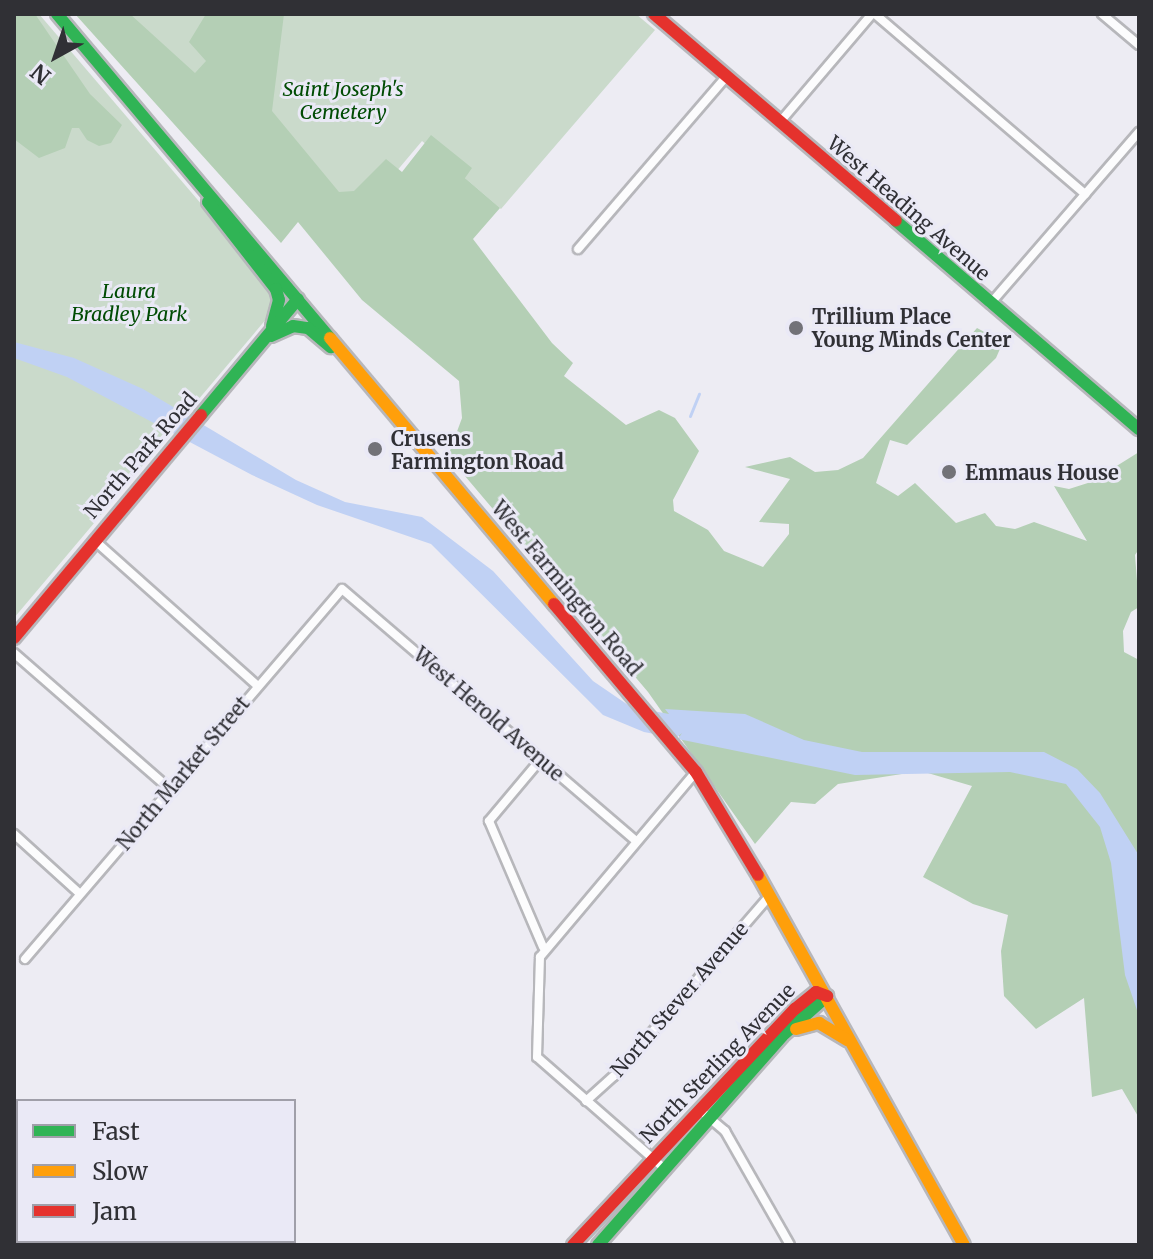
<!DOCTYPE html>
<html>
<head>
<meta charset="utf-8">
<style>
  body { margin:0 }
  #map { position:relative; width:1153px; height:1259px; overflow:hidden; background:#edecf3; font-family:Merriweather,serif }
  div>[style] { position:absolute }
  .green>* { inset:0; background:#cadacb }
  .forest>* { inset:0; background:#b4cfb5 }
  .water>* { inset:0; background:#c0d1f4 }
  .stream>* { height:3px; margin:-1.5px; padding:0 1.5px; transform-origin:1.5px; border-radius:1.5px; background:#c0d1f4 }
  .roads { filter:drop-shadow(2px 0 #b7b7bb) drop-shadow(-2px 0 #b7b7bb) drop-shadow(0 2px #b7b7bb) drop-shadow(0 -2px #b7b7bb) }
  .street>* { height:8px; margin:-4px; padding:0 4px; transform-origin:4px; border-radius:4px; background:#fcfcfd }
  .fast>* { height:12px; margin:-6px; padding:0 6px; transform-origin:6px; border-radius:6px; background:#30b455 }
  .slow>* { height:12px; margin:-6px; padding:0 6px; transform-origin:6px; border-radius:6px; background:#ff9f0a }
  .jam>* { height:12px; margin:-6px; padding:0 6px; transform-origin:6px; border-radius:6px; background:#e5322d }
  .dots>* { width:22px; height:22px; translate:-50% -50%; box-sizing:border-box; border:4px solid #eae9f6; border-radius:50% }
  span { translate:-50% -50%; white-space:nowrap; text-align:center; line-height:1.15; -webkit-text-stroke:6px #eae9f6; paint-order:stroke }
  .park-label { font-size:20px; color:#014c04; font-style:italic }
  .street-label { font-size:20px; color:#303035 }
  .poi-label { font-size:20px; color:#303035; font-weight:700 }
  .left { translate:0 -50%; text-align:left }
  .frame { position:absolute; inset:0; border:16px solid #303035; pointer-events:none }
  .legend { position:absolute; left:16px; top:1099px; width:280px; height:144px; box-sizing:border-box; background:#eae9f6; border:2px solid #a09fa9; margin:0; padding:10px 14px; list-style:none; font-size:24px; color:#303035 }
  .legend li { display:flex; align-items:center; gap:16px; height:40px }
  .legend b { width:40px; border:2px solid #a09fa9 }
  .north { position:absolute; left:16px; top:16px; width:80px; height:80px; -webkit-text-stroke:6px #eae9f6; paint-order:stroke; rotate:220deg; font-size:22px; font-weight:700; line-height:32px; text-align:center; color:#303035 }
  .north::after { content:''; display:block; margin:auto; width:28px; height:36px; background:#303035; clip-path:polygon(50% 0,100% 100%,50% 72%,0 100%) }
</style>
</head>
<body>
<div id="map">
  <div class="green">
    <div style="clip-path:polygon(14px 14px,39px 14px,273px 288px,273px 311px,14px 618px)"></div>
    <div style="clip-path:polygon(117px 14px,636px 14px,655px 30px,501px 209px,422px 141px,353px 223px)"></div>
  </div>
  <div class="forest">
    <div style="clip-path:polygon(14px 14px,35px 14px,90px 94px,122px 125px,111px 143px,99px 146px,87px 140px,79px 128px,72px 128px,65px 148px,39px 158px,14px 139px)"></div>
    <div style="clip-path:polygon(75px 14px,130px 14px,195px 73px,206px 61px,189px 42px,206px 14px,284px 14px,272px 111px,339px 192px,354px 191px,386px 159px,402px 172px,431px 135px,472px 168px,465px 178px,500px 208px,473px 239px,552px 343px,573px 363px,564px 376px,626px 425px,659px 410px,675px 418px,699px 451px,673px 500px,674px 511px,708px 530px,724px 551px,763px 567px,789px 534px,789px 524px,759px 522px,790px 479px,745px 467px,790px 457px,815px 472px,838px 470px,863px 458px,977px 328px,1003px 342px,996px 358px,907px 445px,890px 440px,876px 483px,898px 496px,915px 483px,956px 523px,985px 513px,996px 526px,1015px 529px,1034px 522px,1087px 541px,1054px 486px,1069px 489px,1091px 482px,1139px 452px,1139px 549px,1135px 555px,1139px 607px,1131px 612px,1123px 631px,1124px 652px,1139px 660px,1139px 1118px,1122px 1089px,1092px 1097px,1084px 998px,1036px 1029px,1004px 996px,1001px 951px,1008px 915px,973px 904px,923px 877px,972px 786px,921px 771px,838px 784px,815px 804px,791px 802px,755px 844px,648px 692px,448px 456px,462px 418px,459px 381px,362px 300px,298px 222px,281px 243px)"></div>
  </div>
  <div class="water">
    <div style="clip-path:polygon(14px 342px,74px 358px,143px 389px,296px 480px,345px 502px,422px 517px,493px 571px,593px 681px,631px 707px,669px 714px,665px 709px,745px 714px,804px 740px,862px 752px,1044px 752px,1077px 769px,1100px 793px,1138px 854px,1139px 1016px,1125px 975px,1111px 863px,1100px 827px,1066px 784px,1010px 772px,855px 775px,678px 739px,682px 733px,676px 738px,644px 732px,603px 715px,431px 544px,317px 505px,252px 475px,67px 377px,14px 358px)"></div>
  </div>
  <div class="stream">
    <div style="left:690px;top:416px;width:24px;rotate:-68deg"></div>
  </div>
  <div class="roads">
    <div class="street">
      <div style="left:875px;top:14px;width:277px;rotate:40.6deg"></div>
      <div style="left:1102px;top:14px;width:48px;rotate:40deg"></div>
      <div style="left:780px;top:122px;width:142px;rotate:-49.6deg"></div>
      <div style="left:578px;top:249px;width:228px;rotate:-49.3deg"></div>
      <div style="left:990px;top:304px;width:228px;rotate:-49.1deg"></div>
      <div style="left:94px;top:540px;width:218px;rotate:41.7deg"></div>
      <div style="left:14px;top:653px;width:210px;rotate:41.1deg"></div>
      <div style="left:541px;top:759px;width:81px;rotate:130deg"></div>
      <div style="left:489px;top:821px;width:137px;rotate:66.8deg"></div>
      <div style="left:14px;top:834px;width:88px;rotate:42.2deg"></div>
      <div style="left:25px;top:959px;width:487px;rotate:-49.4deg"></div>
      <div style="left:342px;top:589px;width:386px;rotate:40.6deg"></div>
      <div style="left:586px;top:1101px;width:38px;rotate:-42deg"></div>
      <div style="left:614px;top:1076px;width:239px;rotate:-49.2deg"></div>
      <div style="left:706px;top:1115px;width:25px;rotate:40deg"></div>
      <div style="left:725px;top:1131px;width:131px;rotate:60.3deg"></div>
      <div style="left:666px;top:1170px;width:171px;rotate:-138.8deg"></div>
      <div style="left:537px;top:1057px;width:100px;rotate:-88.3deg"></div>
      <div style="left:540px;top:957px;width:242px;rotate:-49.9deg"></div>
    </div>
    <div class="fast">
      <div style="left:57px;top:14px;width:424px;rotate:49.9deg"></div>
      <div style="left:208px;top:202px;width:110px;rotate:52deg"></div>
      <div style="left:276px;top:289px;width:11px;rotate:75deg"></div>
      <div style="left:279px;top:300px;width:27px;rotate:105deg"></div>
      <div style="left:896px;top:221px;width:320px;rotate:40.6deg"></div>
      <div style="left:271px;top:336px;width:24px;rotate:-24deg"></div>
      <div style="left:293px;top:326px;width:15px;rotate:8deg"></div>
      <div style="left:308px;top:328px;width:30px;rotate:40deg"></div>
      <div style="left:201px;top:415px;width:151px;rotate:-50.1deg"></div>
      <div style="left:598px;top:1245px;width:278px;rotate:-48.6deg"></div>
      <div style="left:782px;top:1036px;width:60px;rotate:-41.6deg"></div>
    </div>
    <div class="slow">
      <div style="left:330px;top:338px;width:348px;rotate:49.9deg"></div>
      <div style="left:758px;top:875px;width:423px;rotate:60.9deg"></div>
      <div style="left:796px;top:1029px;width:24px;rotate:-15deg"></div>
      <div style="left:819px;top:1023px;width:33px;rotate:31deg"></div>
    </div>
    <div class="jam">
      <div style="left:654px;top:14px;width:318px;rotate:40.5deg"></div>
      <div style="left:554px;top:604px;width:220px;rotate:49.8deg"></div>
      <div style="left:696px;top:772px;width:120px;rotate:59deg"></div>
      <div style="left:14px;top:638px;width:291px;rotate:-50deg"></div>
      <div style="left:573px;top:1245px;width:324px;rotate:-46.8deg"></div>
      <div style="left:795px;top:1009px;width:27px;rotate:-39deg"></div>
      <div style="left:816px;top:992px;width:12px;rotate:20deg"></div>
    </div>
  </div>
  <div class="dots">
    <div style="left:796px;top:328px;background:#727278"></div>
    <div style="left:375px;top:449px;background:#727278"></div>
    <div style="left:949px;top:472px;background:#727278"></div>
  </div>
  <div class="park-label">
    <span style="left:343px;top:100px">Saint Joseph's<br>Cemetery</span>
    <span style="left:129px;top:302px">Laura<br>Bradley Park</span>
  </div>
  <div class="street-label">
    <span style="left:909px;top:208px;rotate:41deg">West Heading Avenue</span>
    <span style="left:140px;top:455px;rotate:-49deg">North Park Road</span>
    <span style="left:567px;top:588px;rotate:50deg">West Farmington Road</span>
    <span style="left:489px;top:714px;rotate:41deg">West Herold Avenue</span>
    <span style="left:183px;top:773px;rotate:-50deg">North Market Street</span>
    <span style="left:679px;top:999px;rotate:-49deg">North Stever Avenue</span>
    <span style="left:717px;top:1063px;rotate:-46deg">North Sterling Avenue</span>
  </div>
  <div class="poi-label">
    <span class="left" style="left:812px;top:328px">Trillium Place<br>Young Minds Center</span>
    <span class="left" style="left:391px;top:450px">Crusens<br>Farmington Road</span>
    <span class="left" style="left:965px;top:472px">Emmaus House</span>
  </div>
  <div class="frame"></div>
  <ul class="legend">
  <li><b style="height:10px;background:#30b455"></b>Fast</li>
  <li><b style="height:10px;background:#ff9f0a"></b>Slow</li>
  <li><b style="height:10px;background:#e5322d"></b>Jam</li>
  </ul>
  <div class="north">N</div>
</div>
</body>
</html>
